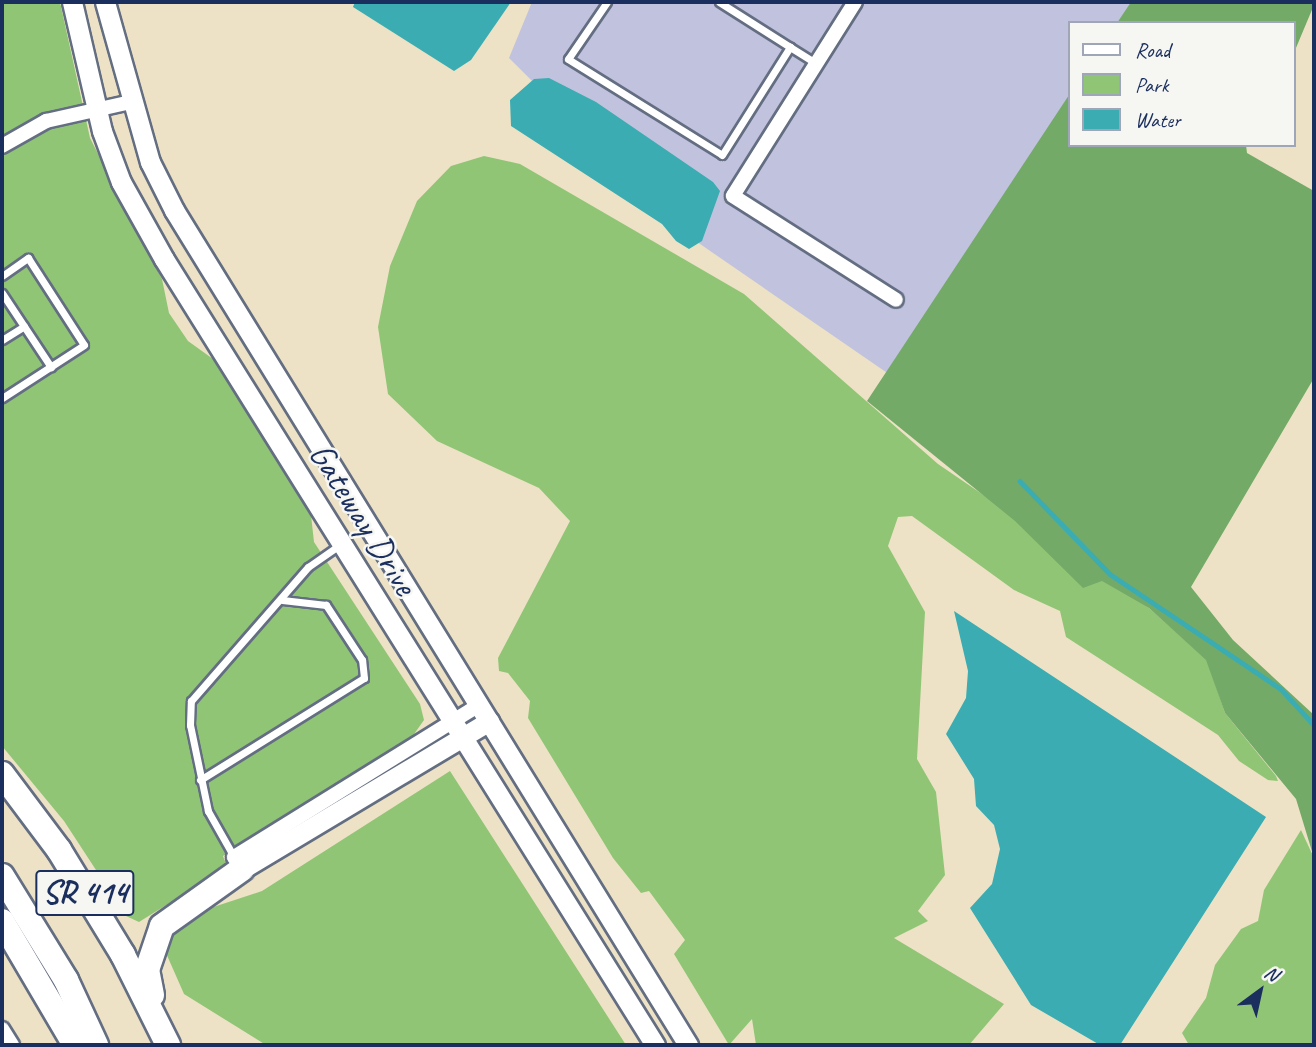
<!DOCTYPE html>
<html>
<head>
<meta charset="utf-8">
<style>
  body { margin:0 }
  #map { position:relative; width:1316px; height:1047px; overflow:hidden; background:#ede2c5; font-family:Caveat,sans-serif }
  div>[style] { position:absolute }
  .industrial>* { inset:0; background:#c1c2dd }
  .green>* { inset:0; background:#91c576 }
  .forest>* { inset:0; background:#74aa67 }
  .water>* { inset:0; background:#3aacb2 }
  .stream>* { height:4.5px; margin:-2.25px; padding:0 2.25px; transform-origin:2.25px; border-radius:2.25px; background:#3aacb2 }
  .roads { filter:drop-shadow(2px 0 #646e82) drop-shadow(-2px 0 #646e82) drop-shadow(0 2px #646e82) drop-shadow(0 -2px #646e82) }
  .lane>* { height:7px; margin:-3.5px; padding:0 3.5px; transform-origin:3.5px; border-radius:3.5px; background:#fff }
  .street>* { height:14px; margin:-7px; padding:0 7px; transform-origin:7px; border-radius:7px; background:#fff }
  .secondary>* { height:19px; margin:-9.5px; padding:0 9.5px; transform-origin:9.5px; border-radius:9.5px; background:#fff }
  .highway>* { height:24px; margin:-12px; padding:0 12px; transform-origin:12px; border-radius:12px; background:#fff }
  span { translate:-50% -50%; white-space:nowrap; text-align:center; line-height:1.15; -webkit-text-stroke:5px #f6f6f2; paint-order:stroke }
  .shield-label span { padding:2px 5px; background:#f6f6f2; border:2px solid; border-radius:5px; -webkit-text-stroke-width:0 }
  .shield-label { font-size:33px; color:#1b2f5e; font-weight:700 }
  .street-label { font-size:35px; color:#1b2f5e }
  .frame { position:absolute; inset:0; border:4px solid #1b2f5e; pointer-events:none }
  .legend { position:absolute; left:1068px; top:21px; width:228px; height:126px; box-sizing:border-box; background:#f6f6f2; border:2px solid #9ea6b7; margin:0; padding:9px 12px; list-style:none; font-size:21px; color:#1b2f5e }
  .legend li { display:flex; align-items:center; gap:14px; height:35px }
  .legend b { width:35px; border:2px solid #9ea6b7 }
  .north { position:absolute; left:1225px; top:956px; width:70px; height:70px; -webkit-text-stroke:5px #f6f6f2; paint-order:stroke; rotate:33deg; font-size:19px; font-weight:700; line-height:28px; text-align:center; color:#1b2f5e }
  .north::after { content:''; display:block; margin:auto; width:24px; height:32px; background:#1b2f5e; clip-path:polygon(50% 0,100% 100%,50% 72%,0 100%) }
</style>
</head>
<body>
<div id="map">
  <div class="industrial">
    <div style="clip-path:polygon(532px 2px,1133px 2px,1120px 23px,1069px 23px,1069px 103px,896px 379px,687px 235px,509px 58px)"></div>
  </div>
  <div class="green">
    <div style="clip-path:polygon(2px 2px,60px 2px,90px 138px,162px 279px,169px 313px,188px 341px,213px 359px,311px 515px,314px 542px,420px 704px,424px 720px,412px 737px,239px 845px,223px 856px,227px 867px,139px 922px,126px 916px,64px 821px,2px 746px)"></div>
    <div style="clip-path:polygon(484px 156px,520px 164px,744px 294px,938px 464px,1149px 608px,1207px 660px,1225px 713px,1276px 776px,1278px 781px,1268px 780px,1239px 761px,1218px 735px,1066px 637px,1060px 611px,1014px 590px,912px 516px,898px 517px,888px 546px,925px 612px,917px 759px,936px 792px,945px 875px,918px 911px,928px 921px,894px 938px,1004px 1004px,969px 1045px,756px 1045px,752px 1019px,729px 1045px,674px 954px,685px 940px,649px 891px,641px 893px,613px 858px,528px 718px,530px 701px,508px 673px,499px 671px,498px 658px,570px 521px,539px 488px,437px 441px,388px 394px,378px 327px,390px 266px,417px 201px,451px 166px)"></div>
    <div style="clip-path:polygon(450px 771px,626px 1045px,266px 1045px,184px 994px,162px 944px,183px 917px,262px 891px)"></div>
    <div style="clip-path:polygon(1301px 830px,1314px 858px,1314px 1045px,1189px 1045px,1182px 1033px,1206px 998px,1215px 965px,1241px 929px,1258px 921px,1264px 890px)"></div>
  </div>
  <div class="forest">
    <div style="clip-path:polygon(1131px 2px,1314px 2px,1314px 5px,1293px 55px,1293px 23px,1117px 23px)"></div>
    <div style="clip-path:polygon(1069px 95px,1069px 145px,1246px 145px,1247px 153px,1314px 191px,1314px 378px,1191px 587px,1233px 640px,1314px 715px,1314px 858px,1296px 799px,1225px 713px,1206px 660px,1149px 608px,1102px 581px,1083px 588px,1015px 521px,867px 401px)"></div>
  </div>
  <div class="water">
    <div style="clip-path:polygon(355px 2px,511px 2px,471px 60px,454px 71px,353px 7px)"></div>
    <div style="clip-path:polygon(549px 78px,596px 102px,713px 182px,720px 191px,702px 241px,689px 249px,676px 241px,662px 224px,511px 126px,510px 100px,534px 79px)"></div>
    <div style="clip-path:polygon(954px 611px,1266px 817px,1120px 1045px,1100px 1045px,1031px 1005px,970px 908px,992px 884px,1000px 849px,994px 825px,976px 806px,974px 779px,946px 734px,966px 698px,968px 671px)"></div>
  </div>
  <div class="stream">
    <div style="left:1020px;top:481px;width:129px;rotate:45.9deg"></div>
    <div style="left:1110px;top:574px;width:206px;rotate:33.9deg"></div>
    <div style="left:1281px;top:689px;width:49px;rotate:47.5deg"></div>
  </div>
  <div class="roads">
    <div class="lane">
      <div style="left:607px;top:2px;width:69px;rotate:124.4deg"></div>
      <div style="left:568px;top:59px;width:181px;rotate:31.9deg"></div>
      <div style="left:722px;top:155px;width:128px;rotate:-57.8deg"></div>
      <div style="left:790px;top:47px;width:84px;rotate:-147.6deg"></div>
      <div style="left:790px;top:47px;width:32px;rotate:32deg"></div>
      <div style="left:2px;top:276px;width:32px;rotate:-35deg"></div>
      <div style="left:28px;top:258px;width:103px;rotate:57.2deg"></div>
      <div style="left:84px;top:345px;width:98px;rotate:147.1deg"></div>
      <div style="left:2px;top:293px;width:89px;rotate:56.5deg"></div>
      <div style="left:2px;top:340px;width:26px;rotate:-32deg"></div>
      <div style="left:200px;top:780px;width:193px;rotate:-31.9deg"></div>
      <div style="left:364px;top:678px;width:18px;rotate:-96deg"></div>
      <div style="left:362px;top:660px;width:66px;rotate:-123.2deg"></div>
      <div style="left:326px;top:605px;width:44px;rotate:-173.5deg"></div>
      <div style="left:234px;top:857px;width:53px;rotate:-119.5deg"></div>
      <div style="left:208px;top:811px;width:88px;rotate:-101.8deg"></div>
      <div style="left:190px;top:725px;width:24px;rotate:-88deg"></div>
      <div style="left:191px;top:701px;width:178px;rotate:-48.9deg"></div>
      <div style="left:308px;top:567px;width:40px;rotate:-34.9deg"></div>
    </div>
    <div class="street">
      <div style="left:855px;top:2px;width:229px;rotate:122.2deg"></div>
      <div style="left:733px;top:196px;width:193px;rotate:32.5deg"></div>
      <div style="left:2px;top:146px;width:51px;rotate:-29.6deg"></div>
      <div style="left:46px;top:121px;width:87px;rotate:-12.6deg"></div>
      <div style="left:242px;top:869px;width:14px;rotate:-124deg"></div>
      <div style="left:234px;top:857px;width:288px;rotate:-31.8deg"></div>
      <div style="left:2px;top:1029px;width:19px;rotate:58deg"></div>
    </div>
    <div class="secondary">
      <div style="left:72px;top:2px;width:132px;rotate:76.9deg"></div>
      <div style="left:102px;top:131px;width:54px;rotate:69.6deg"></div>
      <div style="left:121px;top:182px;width:88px;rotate:60.8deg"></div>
      <div style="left:164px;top:259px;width:927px;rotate:58.01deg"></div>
      <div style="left:105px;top:2px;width:166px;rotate:74.3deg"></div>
      <div style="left:150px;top:162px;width:54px;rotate:63.4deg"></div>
      <div style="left:174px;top:210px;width:981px;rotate:58.38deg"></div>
      <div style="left:242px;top:869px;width:288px;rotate:-30.9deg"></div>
    </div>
    <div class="highway">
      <div style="left:2px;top:774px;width:95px;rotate:53.1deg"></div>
      <div style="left:59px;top:850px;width:123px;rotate:58.6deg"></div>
      <div style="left:123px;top:955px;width:101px;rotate:63.4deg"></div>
      <div style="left:2px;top:876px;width:122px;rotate:58.4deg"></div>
      <div style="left:66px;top:980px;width:72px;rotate:65.2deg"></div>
      <div style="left:2px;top:921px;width:144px;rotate:59.5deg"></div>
      <div style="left:152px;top:995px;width:25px;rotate:-101deg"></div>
      <div style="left:147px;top:970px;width:46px;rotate:-71.2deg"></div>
      <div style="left:162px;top:926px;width:98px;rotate:-35.5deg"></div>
    </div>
  </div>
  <div class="shield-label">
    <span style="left:85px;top:893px">SR 414</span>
  </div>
  <div class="street-label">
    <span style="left:363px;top:519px;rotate:58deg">Gateway Drive</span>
  </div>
  <div class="frame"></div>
  <ul class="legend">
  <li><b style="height:9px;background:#fff"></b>Road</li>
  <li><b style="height:19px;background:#91c576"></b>Park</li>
  <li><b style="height:19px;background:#3aacb2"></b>Water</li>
  </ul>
  <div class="north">N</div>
</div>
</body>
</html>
